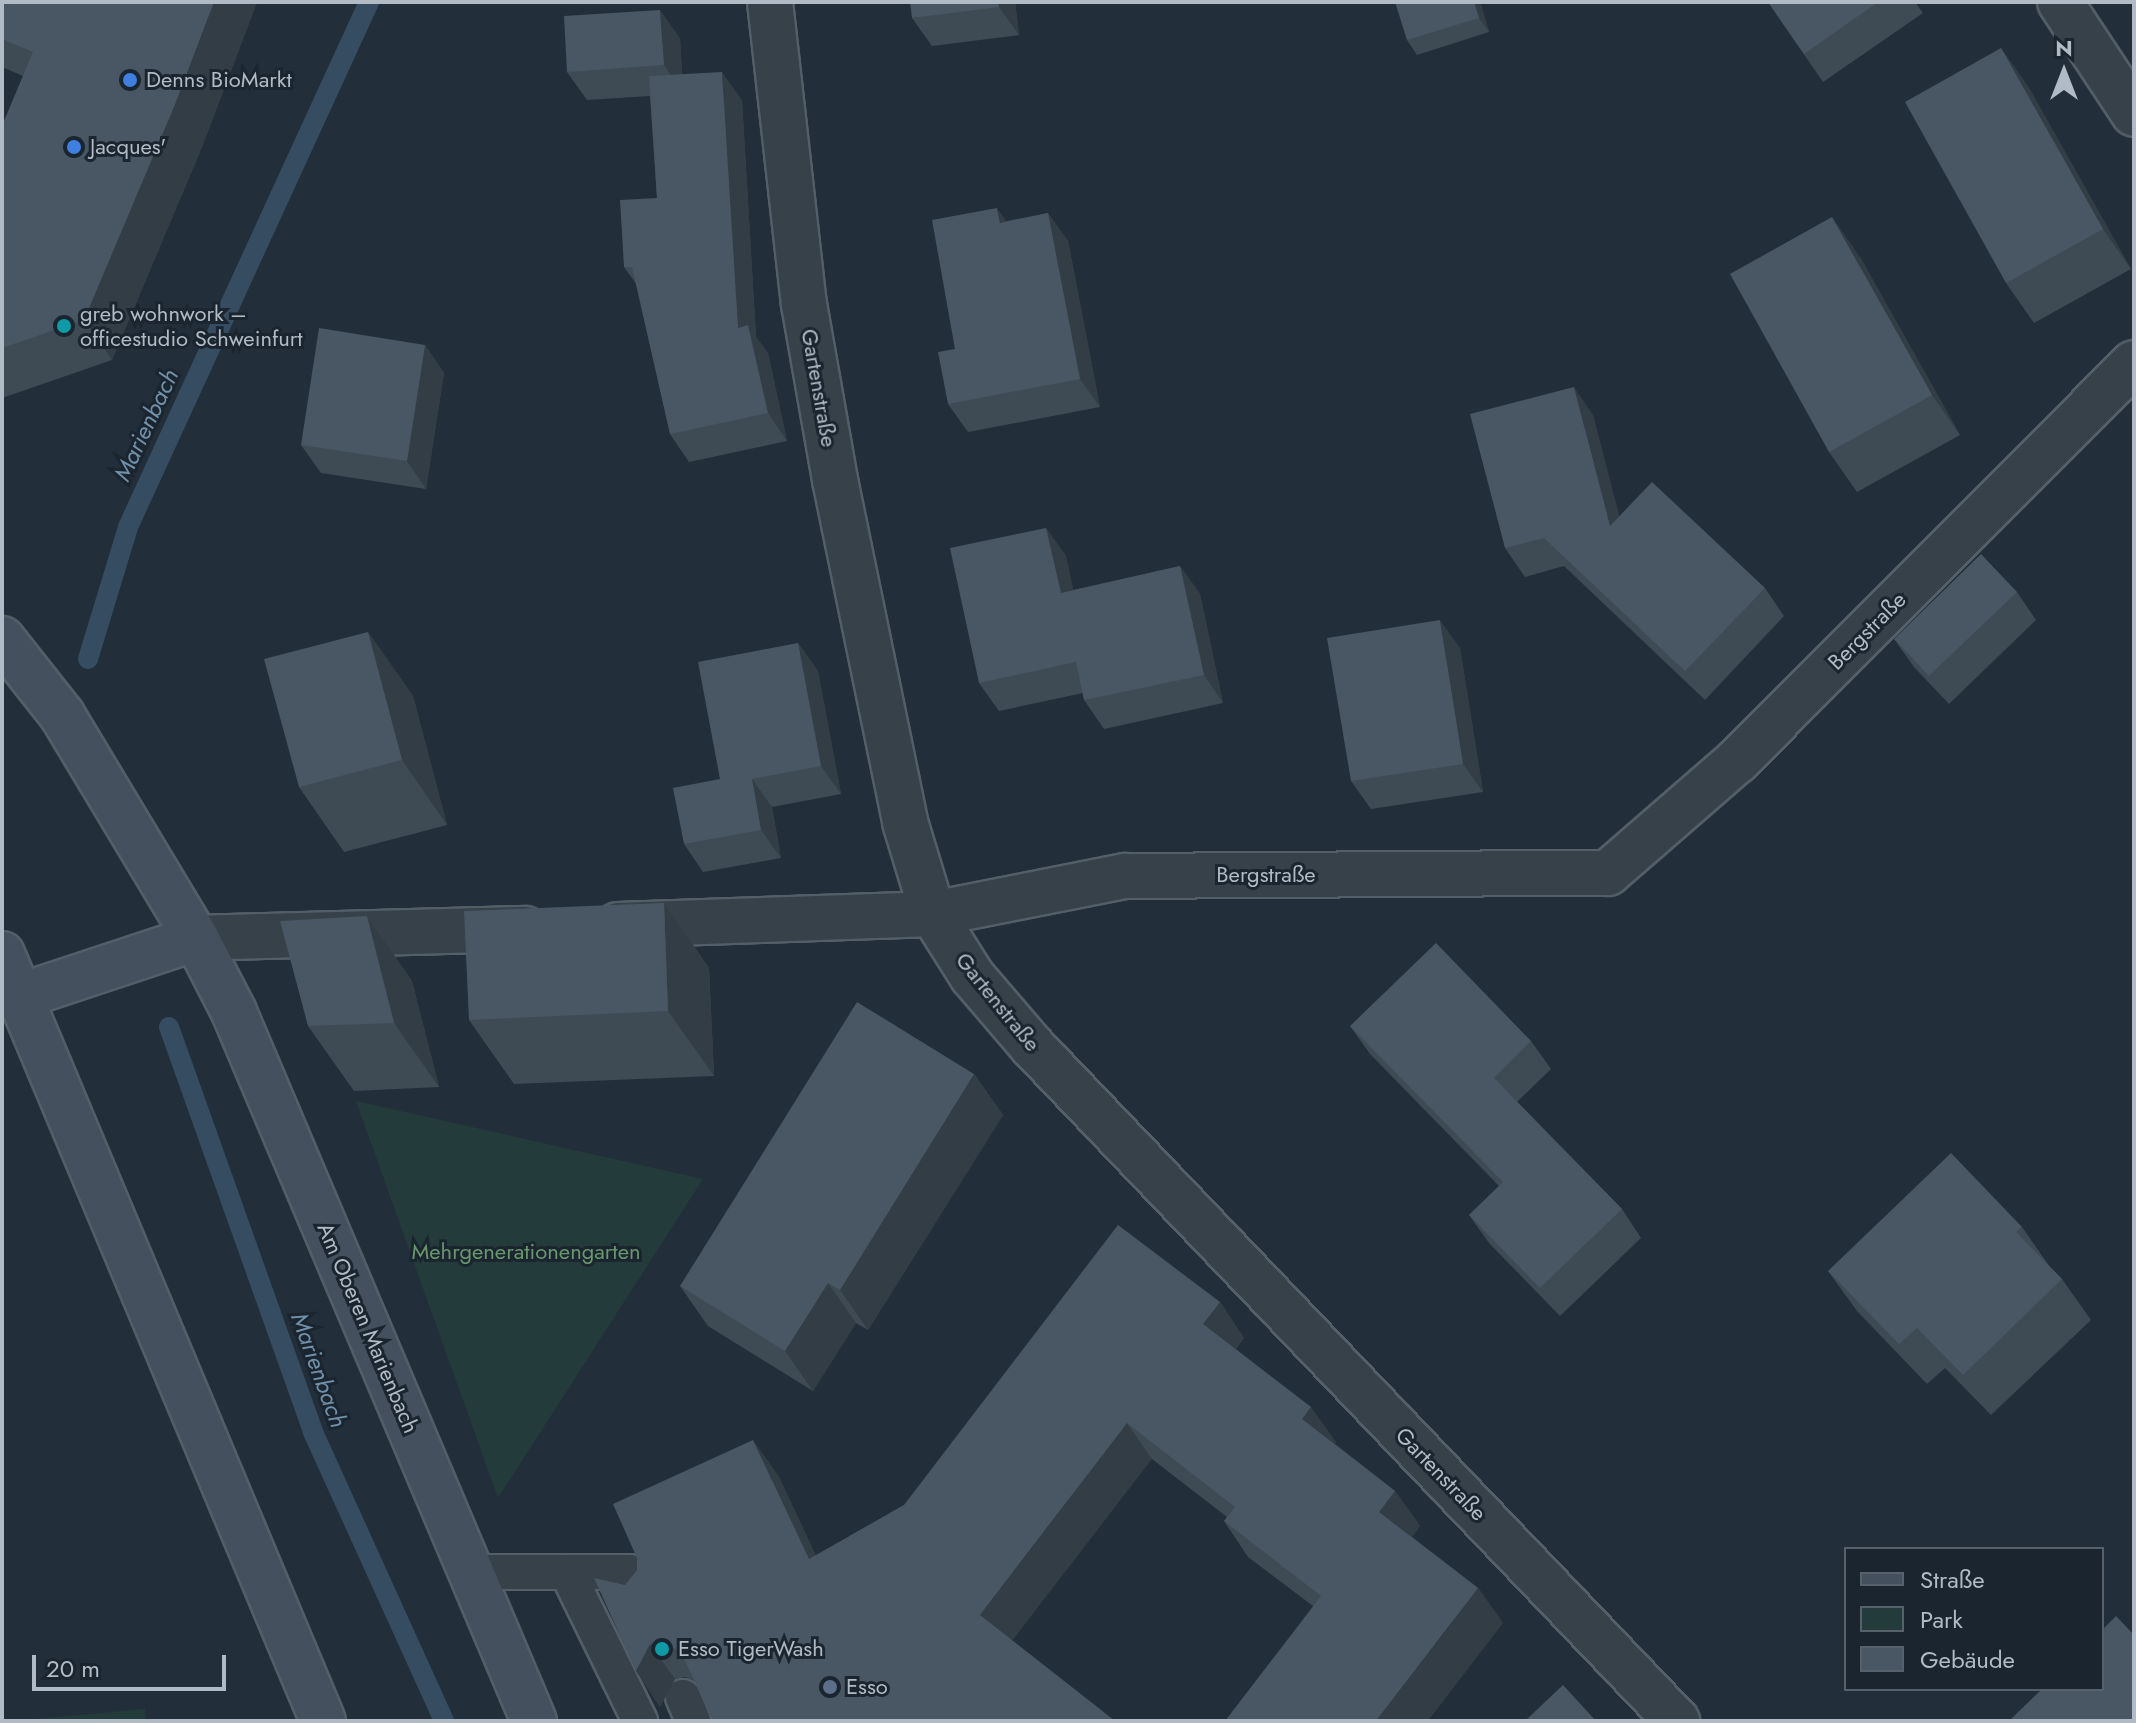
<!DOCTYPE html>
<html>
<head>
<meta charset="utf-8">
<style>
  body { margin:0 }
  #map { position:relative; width:2136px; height:1723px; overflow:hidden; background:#222f3a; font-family:Jost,sans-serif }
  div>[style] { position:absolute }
  .green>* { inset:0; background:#243b3b }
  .stream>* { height:20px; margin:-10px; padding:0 10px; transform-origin:10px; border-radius:10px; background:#364d61 }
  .roads { filter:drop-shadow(2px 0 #535e68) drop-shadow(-2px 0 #535e68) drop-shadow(0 2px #535e68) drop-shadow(0 -2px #535e68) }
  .lane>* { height:34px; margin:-17px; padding:0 17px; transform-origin:17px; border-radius:17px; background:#36414a }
  .street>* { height:44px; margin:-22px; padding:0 22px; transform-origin:22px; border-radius:22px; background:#36414a }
  .secondary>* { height:44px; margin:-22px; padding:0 22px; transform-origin:22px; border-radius:22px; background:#44505d }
  .wall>* { inset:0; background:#3e4b55 }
  .shaded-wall>* { inset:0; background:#323d45 }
  .building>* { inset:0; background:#485763 }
  .dots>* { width:22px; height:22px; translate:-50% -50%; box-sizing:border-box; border:4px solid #1b252f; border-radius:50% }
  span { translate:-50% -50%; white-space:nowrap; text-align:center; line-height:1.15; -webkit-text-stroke:6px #1b252f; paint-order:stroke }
  .poi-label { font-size:22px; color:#b0bbc6 }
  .left { translate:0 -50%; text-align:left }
  .street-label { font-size:22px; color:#b0bbc6 }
  .park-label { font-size:22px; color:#68976d }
  .water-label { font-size:24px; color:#7190aa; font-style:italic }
  .frame { position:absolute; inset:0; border:4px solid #b0bbc6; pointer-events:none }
  .legend { position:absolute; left:1844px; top:1547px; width:260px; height:144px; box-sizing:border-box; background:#1b252f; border:2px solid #57616b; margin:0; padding:10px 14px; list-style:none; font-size:24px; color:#b0bbc6 }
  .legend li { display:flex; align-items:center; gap:16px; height:40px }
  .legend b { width:40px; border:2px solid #57616b }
  .north { position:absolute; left:2024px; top:32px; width:80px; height:80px; -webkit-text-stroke:6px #1b252f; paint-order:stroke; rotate:0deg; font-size:22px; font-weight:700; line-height:32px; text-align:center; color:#b0bbc6 }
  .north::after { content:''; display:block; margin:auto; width:28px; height:36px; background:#b0bbc6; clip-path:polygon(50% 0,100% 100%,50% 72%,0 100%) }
  .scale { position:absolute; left:32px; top:1655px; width:194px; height:36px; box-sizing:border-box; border:4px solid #b0bbc6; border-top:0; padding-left:10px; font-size:24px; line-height:28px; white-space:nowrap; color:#b0bbc6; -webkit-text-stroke:6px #1b252f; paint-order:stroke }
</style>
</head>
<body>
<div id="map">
  <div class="green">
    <div style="clip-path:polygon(356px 1101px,703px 1179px,498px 1498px)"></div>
    <div style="clip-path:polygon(145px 1709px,146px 1721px,13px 1721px)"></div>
  </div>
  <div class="stream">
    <div style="left:88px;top:659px;width:138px;rotate:-73.1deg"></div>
    <div style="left:128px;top:527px;width:578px;rotate:-65.34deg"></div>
    <div style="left:169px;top:1027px;width:430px;rotate:70.4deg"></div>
    <div style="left:313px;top:1432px;width:317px;rotate:65.6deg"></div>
  </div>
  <div class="roads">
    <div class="lane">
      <div style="left:470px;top:1572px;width:97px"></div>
      <div style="left:567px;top:1572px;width:166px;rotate:63.9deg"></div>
      <div style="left:567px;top:1572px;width:62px"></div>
      <div style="left:629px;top:1572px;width:33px;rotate:67deg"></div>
      <div style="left:683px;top:1697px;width:26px;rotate:67deg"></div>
    </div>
    <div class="street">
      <div style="left:770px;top:2px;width:304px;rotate:83.6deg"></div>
      <div style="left:804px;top:304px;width:179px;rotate:80deg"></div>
      <div style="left:835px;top:480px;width:349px;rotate:78.4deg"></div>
      <div style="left:905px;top:822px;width:96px;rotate:73.1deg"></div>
      <div style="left:933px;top:914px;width:73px;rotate:57.8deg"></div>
      <div style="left:972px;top:976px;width:92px;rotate:49.4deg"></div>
      <div style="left:1032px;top:1046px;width:934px;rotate:46.3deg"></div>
      <div style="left:2060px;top:2px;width:134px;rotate:56.5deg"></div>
      <div style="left:618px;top:925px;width:315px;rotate:-2deg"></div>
      <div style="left:933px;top:914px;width:196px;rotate:-11.2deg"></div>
      <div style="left:1125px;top:876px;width:483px;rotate:-0.4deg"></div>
      <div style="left:1608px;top:873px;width:171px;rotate:-41deg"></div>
      <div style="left:1737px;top:761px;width:562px;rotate:-45.07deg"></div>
      <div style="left:196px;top:938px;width:329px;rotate:-1.6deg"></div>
    </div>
    <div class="secondary">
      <div style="left:2px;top:639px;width:97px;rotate:51.7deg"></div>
      <div style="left:62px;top:715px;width:260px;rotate:59deg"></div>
      <div style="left:196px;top:938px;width:83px;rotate:62.8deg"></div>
      <div style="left:234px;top:1012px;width:770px;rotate:67.07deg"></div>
      <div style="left:2px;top:954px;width:831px;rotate:67.29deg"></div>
      <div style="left:21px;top:996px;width:184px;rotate:-18.3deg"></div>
    </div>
  </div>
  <div class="wall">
    <div style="clip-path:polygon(2px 2px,257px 2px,202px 147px,112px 360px,2px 398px,2px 126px,23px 76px,2px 67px)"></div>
    <div style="clip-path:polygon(1015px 2px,1019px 35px,932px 46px,912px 18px)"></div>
    <div style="clip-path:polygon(1480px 2px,1489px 32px,1417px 55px,1407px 40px)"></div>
    <div style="clip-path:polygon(1768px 2px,1915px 2px,1923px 13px,1823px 82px)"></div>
    <div style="clip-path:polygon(680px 38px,682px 74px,742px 100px,756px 337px,768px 353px,787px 441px,689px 462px,670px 434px,637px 285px,624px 267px,657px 198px,650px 96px,587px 100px,567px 72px)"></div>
    <div style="clip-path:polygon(2001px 48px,2029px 88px,2131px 269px,2034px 323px,2006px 283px)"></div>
    <div style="clip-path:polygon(1048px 213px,1068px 241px,1100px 407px,968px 432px,948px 404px,955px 349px,1007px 221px)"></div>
    <div style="clip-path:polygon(1860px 257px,1960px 435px,1857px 492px,1829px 452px)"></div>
    <div style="clip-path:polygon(425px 345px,444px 373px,426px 489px,321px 473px,301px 445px)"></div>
    <div style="clip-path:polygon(1593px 415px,1619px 516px,1765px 588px,1784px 616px,1705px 700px,1564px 566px,1525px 577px,1505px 548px)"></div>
    <div style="clip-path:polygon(1046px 528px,1066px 556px,1073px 590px,1180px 566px,1200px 594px,1223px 703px,1104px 729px,1084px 700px,1083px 693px,999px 711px,979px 683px)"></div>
    <div style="clip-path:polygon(2017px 592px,2036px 620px,1949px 704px,1914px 667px,1894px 639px)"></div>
    <div style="clip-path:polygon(368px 632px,413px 696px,447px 825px,344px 852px,299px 787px)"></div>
    <div style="clip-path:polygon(798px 643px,818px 671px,841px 794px,772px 807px,781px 858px,703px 872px,684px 844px)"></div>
    <div style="clip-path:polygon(1460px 648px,1483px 792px,1371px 809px,1351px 781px)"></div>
    <div style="clip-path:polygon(664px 903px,709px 968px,714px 1076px,514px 1084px,469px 1020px)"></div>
    <div style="clip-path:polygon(367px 916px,412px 981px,439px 1087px,354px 1091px,308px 1026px)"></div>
    <div style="clip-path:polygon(1350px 1026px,1531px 1041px,1551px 1069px,1517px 1102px,1622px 1209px,1641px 1238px,1560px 1316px,1489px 1243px,1469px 1215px,1499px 1186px,1370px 1054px)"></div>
    <div style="clip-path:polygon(974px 1074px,1003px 1115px,868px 1330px,856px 1323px,813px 1391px,708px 1326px,680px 1286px)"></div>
    <div style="clip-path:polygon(2022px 1227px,2050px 1267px,2062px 1279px,2091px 1320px,1991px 1415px,1945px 1368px,1927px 1384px,1857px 1311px,1828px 1271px)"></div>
    <div style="clip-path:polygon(1220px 1302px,1244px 1338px,1236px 1349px,1336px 1442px,1335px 1444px,1395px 1491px,1420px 1526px,1412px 1537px,1478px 1588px,1503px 1623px,1313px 1606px,1248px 1557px,1224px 1521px,1227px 1517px,1152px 1459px,695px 1682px,686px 1677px,675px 1679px,660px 1707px,636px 1671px,625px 1585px,778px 1475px,816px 1556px,904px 1505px)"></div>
  </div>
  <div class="shaded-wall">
    <div style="clip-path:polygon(214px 2px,257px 2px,202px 147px,112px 360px,84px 320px)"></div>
    <div style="clip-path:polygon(998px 2px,1015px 2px,1019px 35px,999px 7px)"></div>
    <div style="clip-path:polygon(1474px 2px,1480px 2px,1489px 32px,1479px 18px)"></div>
    <div style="clip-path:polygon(660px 10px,680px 38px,683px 94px,664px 65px)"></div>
    <div style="clip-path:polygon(2001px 48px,2029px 88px,2131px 269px,2103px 229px)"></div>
    <div style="clip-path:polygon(722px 72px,742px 100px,756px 337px,768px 353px,787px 441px,768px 413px,738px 328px)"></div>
    <div style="clip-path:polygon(997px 208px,1017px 236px,1000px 223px)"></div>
    <div style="clip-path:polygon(1048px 213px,1068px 241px,1100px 407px,1080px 379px)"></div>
    <div style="clip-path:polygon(1832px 217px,1860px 257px,1960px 435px,1932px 395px)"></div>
    <div style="clip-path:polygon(425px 345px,444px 373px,426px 489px,407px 461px)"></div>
    <div style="clip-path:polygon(1574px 387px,1593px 415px,1629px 554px,1610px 526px)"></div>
    <div style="clip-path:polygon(1046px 528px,1066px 556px,1080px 621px,1061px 593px)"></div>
    <div style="clip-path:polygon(1180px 566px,1200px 594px,1223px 703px,1204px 675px)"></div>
    <div style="clip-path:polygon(1440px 620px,1460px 648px,1483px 792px,1463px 764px)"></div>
    <div style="clip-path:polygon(368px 632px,413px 696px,447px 825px,402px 760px)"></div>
    <div style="clip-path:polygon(798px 643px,818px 671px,841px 794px,821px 766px)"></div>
    <div style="clip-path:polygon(752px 779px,772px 807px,781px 858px,761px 830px)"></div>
    <div style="clip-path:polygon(664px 903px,709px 968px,714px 1076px,668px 1011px)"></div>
    <div style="clip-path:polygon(367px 916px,412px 981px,439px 1087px,394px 1023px)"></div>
    <div style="clip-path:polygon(974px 1074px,1003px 1115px,868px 1330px,840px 1290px)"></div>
    <div style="clip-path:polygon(828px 1283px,856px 1323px,813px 1391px,785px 1351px)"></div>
    <div style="clip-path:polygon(1220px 1302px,1244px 1338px,1228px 1359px,1203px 1324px)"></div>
    <div style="clip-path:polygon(1311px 1407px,1336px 1442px,1327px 1454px,1302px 1419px)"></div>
    <div style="clip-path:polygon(1127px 1423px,1152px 1459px,1005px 1650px,980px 1615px)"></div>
    <div style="clip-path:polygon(753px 1440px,778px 1475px,834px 1594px,809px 1559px)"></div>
    <div style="clip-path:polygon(1395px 1491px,1420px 1526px,1404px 1548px,1379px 1512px)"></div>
    <div style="clip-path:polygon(1478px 1588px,1503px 1623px,1428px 1721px,1376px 1721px)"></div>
    <div style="clip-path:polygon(650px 1644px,675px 1679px,660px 1707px,636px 1671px)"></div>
  </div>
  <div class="building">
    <div style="clip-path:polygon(2px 2px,214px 2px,174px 107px,84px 320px,2px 348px,2px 126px,33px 52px,2px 39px)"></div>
    <div style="clip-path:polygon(910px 2px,998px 2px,999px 7px,912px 18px)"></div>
    <div style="clip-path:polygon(1395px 2px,1474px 2px,1479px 18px,1407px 40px)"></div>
    <div style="clip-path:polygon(1768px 2px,1878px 2px,1804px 54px)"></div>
    <div style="clip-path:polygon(660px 10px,664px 65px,567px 72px,564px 16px)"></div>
    <div style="clip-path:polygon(2001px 48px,2103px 229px,2006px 283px,1905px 102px)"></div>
    <div style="clip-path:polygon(722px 72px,738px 328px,748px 325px,768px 413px,670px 434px,632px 267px,624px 267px,620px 200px,657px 198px,649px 76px)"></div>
    <div style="clip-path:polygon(997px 208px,1000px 223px,1048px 213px,1080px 379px,948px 404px,938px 352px,955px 349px,932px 220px)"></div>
    <div style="clip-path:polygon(1832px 217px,1932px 395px,1829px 452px,1730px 274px)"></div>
    <div style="clip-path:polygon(319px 328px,425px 345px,407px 461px,301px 445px)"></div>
    <div style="clip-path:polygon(1574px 387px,1610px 526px,1652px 482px,1765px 588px,1685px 671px,1544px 538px,1505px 548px,1470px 414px)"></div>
    <div style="clip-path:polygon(1046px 528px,1061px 593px,1180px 566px,1204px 675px,1084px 700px,1076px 662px,979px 683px,950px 548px)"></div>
    <div style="clip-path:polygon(1981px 554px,2017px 592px,1929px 676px,1894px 639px)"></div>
    <div style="clip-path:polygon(1440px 620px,1463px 764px,1351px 781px,1327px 638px)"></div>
    <div style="clip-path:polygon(368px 632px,402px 760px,299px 787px,264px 659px)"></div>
    <div style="clip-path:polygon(798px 643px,821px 766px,752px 779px,761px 830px,684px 844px,673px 788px,720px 779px,698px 662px)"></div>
    <div style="clip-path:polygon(664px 903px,668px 1011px,469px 1020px,464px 911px)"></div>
    <div style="clip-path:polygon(367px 916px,394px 1023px,308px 1026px,280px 921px)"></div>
    <div style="clip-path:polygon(1436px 943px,1531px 1041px,1494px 1078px,1622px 1209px,1540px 1288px,1469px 1215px,1503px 1182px,1350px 1026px)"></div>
    <div style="clip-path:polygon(857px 1002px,974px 1074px,840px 1290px,828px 1283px,785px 1351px,680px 1286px)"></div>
    <div style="clip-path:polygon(1951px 1153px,2022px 1227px,2016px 1232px,2062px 1279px,1963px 1375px,1917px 1328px,1899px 1344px,1828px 1271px)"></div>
    <div style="clip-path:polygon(1118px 1225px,1220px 1302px,1203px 1324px,1311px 1407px,1302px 1419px,1395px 1491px,1379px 1512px,1478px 1588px,1376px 1721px,1225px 1721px,1321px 1596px,1224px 1521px,1235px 1507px,1127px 1423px,980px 1615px,1115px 1721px,713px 1721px,681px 1652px,662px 1642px,650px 1644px,636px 1671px,594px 1578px,625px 1585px,637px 1570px,637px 1558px,613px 1504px,753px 1440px,809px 1559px,904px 1505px)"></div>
    <div style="clip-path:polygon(2116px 1616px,2134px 1635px,2134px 1721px,2009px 1721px,2042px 1689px,2102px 1689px,2102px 1630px)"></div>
    <div style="clip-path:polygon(1563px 1685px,1596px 1721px,1525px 1721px)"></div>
  </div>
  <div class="dots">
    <div style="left:130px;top:80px;background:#3f7fe0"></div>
    <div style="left:74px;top:147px;background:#3f7fe0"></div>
    <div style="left:64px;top:326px;background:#0f9aa8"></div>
    <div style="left:662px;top:1649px;background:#0f9aa8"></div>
    <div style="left:830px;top:1687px;background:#5c6f8a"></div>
  </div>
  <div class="poi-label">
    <span class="left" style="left:146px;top:80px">Denns BioMarkt</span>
    <span class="left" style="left:90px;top:147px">Jacques'</span>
    <span class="left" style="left:80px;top:326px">greb wohnwork –<br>officestudio Schweinfurt</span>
    <span class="left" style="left:678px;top:1649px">Esso TigerWash</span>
    <span class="left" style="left:846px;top:1687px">Esso</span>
  </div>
  <div class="street-label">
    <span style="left:819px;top:388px;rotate:80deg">Gartenstraße</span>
    <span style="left:1867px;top:631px;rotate:-45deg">Bergstraße</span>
    <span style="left:1266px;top:875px">Bergstraße</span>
    <span style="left:998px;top:1002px;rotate:51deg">Gartenstraße</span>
    <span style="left:368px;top:1328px;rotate:67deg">Am Oberen Marienbach</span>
    <span style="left:1441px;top:1474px;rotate:46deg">Gartenstraße</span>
  </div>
  <div class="park-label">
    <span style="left:526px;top:1252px">Mehrgenerationengarten</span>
  </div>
  <div class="water-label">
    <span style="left:146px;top:425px;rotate:-65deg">Marienbach</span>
    <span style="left:319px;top:1370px;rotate:70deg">Marienbach</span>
  </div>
  <div class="frame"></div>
  <ul class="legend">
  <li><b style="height:10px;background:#44505d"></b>Straße</li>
  <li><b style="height:22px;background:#243b3b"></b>Park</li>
  <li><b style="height:22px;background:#485763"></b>Gebäude</li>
  </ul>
  <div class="north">N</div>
  <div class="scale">20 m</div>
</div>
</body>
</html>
